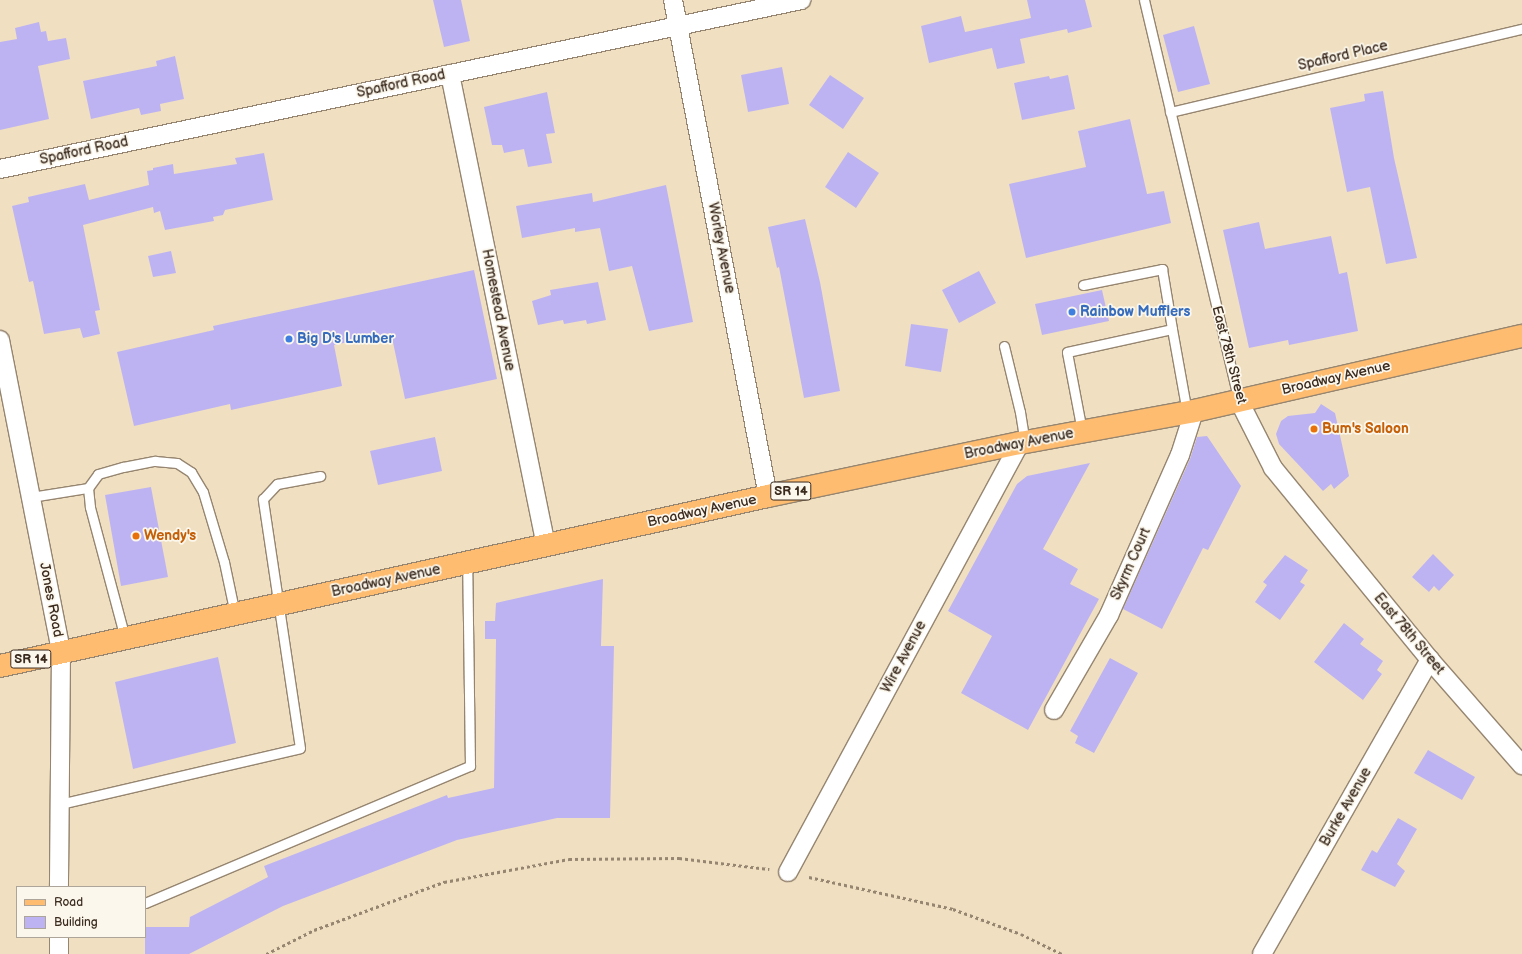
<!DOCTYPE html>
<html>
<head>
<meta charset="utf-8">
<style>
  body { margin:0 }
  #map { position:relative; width:1522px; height:954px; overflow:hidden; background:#f0e0c1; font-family:"Balsamiq Sans",sans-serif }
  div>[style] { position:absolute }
  .building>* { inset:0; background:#beb3f2 }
  .path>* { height:2.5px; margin-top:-1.25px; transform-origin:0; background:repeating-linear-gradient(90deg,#968570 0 3px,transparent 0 6px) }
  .roads { filter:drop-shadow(1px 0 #968570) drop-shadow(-1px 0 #968570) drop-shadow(0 1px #968570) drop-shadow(0 -1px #968570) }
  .service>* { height:9px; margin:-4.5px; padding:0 4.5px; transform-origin:4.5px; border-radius:4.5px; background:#fff }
  .minor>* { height:18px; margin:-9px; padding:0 9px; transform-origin:9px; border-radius:9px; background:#fff }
  .primary>* { height:22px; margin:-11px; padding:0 11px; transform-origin:11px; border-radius:11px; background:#fdbc70 }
  .dots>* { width:11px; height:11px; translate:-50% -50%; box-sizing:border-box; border:2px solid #fbf7ec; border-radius:50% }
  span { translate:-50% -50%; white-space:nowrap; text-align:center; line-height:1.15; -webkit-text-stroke:3.5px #fbf7ec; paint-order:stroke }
  .shield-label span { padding:1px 3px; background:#fbf7ec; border:1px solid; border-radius:3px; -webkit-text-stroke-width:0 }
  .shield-label { font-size:13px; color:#3b2a1e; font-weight:700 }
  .street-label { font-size:14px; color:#3b2a1e }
  .shop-label { font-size:14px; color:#366cbe; font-weight:700 }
  .left { translate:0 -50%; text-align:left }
  .food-label { font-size:14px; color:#c56008; font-weight:700 }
  .legend { position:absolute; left:16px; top:886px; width:130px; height:52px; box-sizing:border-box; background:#fbf7ec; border:1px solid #aea59a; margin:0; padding:5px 7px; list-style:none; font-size:12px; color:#3b2a1e }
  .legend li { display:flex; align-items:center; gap:8px; height:20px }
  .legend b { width:20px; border:1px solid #aea59a }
</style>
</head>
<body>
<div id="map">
  <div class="building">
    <div style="clip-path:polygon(433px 0,461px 0,470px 41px,444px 47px)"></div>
    <div style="clip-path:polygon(1027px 0,1085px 0,1092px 27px,1068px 33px,1067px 29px,1020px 39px,1025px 63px,997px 69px,992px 48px,929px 63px,921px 26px,961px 16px,965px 32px,1031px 18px)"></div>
    <div style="clip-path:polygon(39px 22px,41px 32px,46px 31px,48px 41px,66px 38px,70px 59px,38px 66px,49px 119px,0 130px,0 42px,17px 39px,15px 28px)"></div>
    <div style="clip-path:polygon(1194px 26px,1210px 84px,1178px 92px,1163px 35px)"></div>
    <div style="clip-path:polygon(175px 56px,184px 99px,160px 104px,161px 111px,141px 115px,139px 108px,91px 119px,83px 81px,157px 66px,156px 61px)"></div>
    <div style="clip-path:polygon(782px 67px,789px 104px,748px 112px,741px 75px)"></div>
    <div style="clip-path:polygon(830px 75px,864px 98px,843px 129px,809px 105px)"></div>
    <div style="clip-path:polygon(1068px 75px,1075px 109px,1022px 120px,1014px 83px,1049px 76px,1050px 79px)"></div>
    <div style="clip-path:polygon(1383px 91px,1394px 158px,1417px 258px,1386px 264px,1370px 187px,1347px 192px,1330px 108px,1365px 101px,1364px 94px)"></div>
    <div style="clip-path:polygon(547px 92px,555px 133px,546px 134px,552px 163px,528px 167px,524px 149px,504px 153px,502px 145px,492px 145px,484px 107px)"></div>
    <div style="clip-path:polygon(1130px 119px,1147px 194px,1164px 191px,1171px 223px,1026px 258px,1009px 184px,1086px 167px,1078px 131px)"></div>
    <div style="clip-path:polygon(848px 152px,879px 173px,856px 208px,825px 187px)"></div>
    <div style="clip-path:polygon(264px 153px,273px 200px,225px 210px,223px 215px,213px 217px,214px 221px,165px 230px,160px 211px,154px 213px,153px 207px,83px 225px,100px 310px,95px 311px,100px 334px,83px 338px,80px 328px,44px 334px,33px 281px,29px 282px,12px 206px,29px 202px,28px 197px,85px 184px,89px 200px,149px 185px,147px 171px,153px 170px,153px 168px,173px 164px,174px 174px,237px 164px,235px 158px)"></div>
    <div style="clip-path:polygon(666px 185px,693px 322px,649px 331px,632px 266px,609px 271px,600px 228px,575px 232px,575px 228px,522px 238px,516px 206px,592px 193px,593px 202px)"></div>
    <div style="clip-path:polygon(805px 219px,820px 282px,840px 391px,804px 398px,779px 267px,777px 268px,768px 227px)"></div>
    <div style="clip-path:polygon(1259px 222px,1265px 249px,1331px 236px,1339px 274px,1347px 272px,1358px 331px,1289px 345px,1288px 340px,1249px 348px,1223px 230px)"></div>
    <div style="clip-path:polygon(171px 251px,176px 273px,153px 277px,148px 256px)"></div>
    <div style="clip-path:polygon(474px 270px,497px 379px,405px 399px,391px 333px,334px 345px,342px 386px,231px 410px,230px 404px,134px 426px,117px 352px,214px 330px,213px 326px)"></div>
    <div style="clip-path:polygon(979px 271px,996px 303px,959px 323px,942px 290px)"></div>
    <div style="clip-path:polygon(598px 282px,606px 320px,587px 324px,586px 320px,564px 324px,563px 320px,538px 325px,532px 301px,551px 295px,550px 290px)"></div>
    <div style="clip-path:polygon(1102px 290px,1109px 321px,1042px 335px,1035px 304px)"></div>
    <div style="clip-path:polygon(911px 324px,948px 329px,941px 372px,905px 366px)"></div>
    <div style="clip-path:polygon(1321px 404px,1335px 413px,1349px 476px,1334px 489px,1331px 484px,1323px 491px,1279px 444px,1276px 434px,1281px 421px,1288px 416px,1315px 413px)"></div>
    <div style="clip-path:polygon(1207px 436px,1241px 486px,1208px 550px,1203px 548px,1162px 629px,1123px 609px,1190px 459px,1197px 437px)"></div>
    <div style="clip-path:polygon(435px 437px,442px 471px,378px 485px,370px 451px)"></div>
    <div style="clip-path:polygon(1090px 463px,1043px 549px,1078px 569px,1070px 584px,1099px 599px,1028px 730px,961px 693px,992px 636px,948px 611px,1017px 484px,1027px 476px)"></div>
    <div style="clip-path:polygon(151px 487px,168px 577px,121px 586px,105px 495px)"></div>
    <div style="clip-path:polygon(1433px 554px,1454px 575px,1439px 591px,1434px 586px,1429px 592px,1412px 577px)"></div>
    <div style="clip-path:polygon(1285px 555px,1308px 570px,1300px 582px,1305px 585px,1280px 620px,1255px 602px,1267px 585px,1263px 582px)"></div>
    <div style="clip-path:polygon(603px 579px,601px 646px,614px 646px,610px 818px,557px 818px,457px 840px,283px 906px,189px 954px,145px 954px,145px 927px,189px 927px,190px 917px,268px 877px,264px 866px,447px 795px,448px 798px,494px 788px,496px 639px,485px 639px,485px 621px,495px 621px,496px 603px)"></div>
    <div style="clip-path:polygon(1344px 623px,1364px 639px,1360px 644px,1383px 661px,1377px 670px,1382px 674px,1363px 700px,1314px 662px)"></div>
    <div style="clip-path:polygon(218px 657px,236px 743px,133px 769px,115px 682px)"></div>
    <div style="clip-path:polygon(1110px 658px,1138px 673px,1094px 753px,1075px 743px,1078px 736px,1070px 731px)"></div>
    <div style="clip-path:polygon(1428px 750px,1475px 777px,1462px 800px,1414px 773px)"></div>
    <div style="clip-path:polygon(1398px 818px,1417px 829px,1397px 864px,1405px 871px,1395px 887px,1361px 870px,1372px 850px,1377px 853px)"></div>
  </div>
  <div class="path">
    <div style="left:809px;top:877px;width:148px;rotate:12.5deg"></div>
    <div style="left:953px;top:909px;width:72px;rotate:20.2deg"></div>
    <div style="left:1021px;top:934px;width:46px;rotate:26deg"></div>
    <div style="left:266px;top:954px;width:54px;rotate:-26.6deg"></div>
    <div style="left:314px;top:930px;width:139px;rotate:-20.3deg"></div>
    <div style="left:444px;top:882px;width:127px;rotate:-10.4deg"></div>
    <div style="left:569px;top:859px;width:110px;rotate:-0.5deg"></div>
    <div style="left:679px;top:858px;width:91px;rotate:7deg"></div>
  </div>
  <div class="roads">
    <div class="service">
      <div style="left:1144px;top:0;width:410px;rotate:76.7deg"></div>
      <div style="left:1170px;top:112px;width:362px;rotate:-13.3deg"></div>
      <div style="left:1083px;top:285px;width:81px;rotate:-11.4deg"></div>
      <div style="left:1162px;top:269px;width:61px;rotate:80.5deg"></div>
      <div style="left:1004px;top:346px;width:68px;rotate:76.4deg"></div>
      <div style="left:1020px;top:412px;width:30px;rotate:81deg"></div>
      <div style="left:1082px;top:431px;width:80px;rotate:-100.8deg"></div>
      <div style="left:1067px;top:352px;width:107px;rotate:-12.4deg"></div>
      <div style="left:1172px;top:329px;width:84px;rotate:79.8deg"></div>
      <div style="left:31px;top:497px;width:58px;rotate:-9deg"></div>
      <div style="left:125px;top:638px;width:136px;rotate:-105deg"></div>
      <div style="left:90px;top:507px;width:19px;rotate:-96deg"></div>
      <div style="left:88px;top:488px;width:17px;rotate:-54deg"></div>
      <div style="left:98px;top:474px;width:26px;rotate:-16deg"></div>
      <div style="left:123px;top:467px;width:33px;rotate:-11deg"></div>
      <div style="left:155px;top:461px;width:22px;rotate:5deg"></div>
      <div style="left:177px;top:463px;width:17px;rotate:33deg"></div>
      <div style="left:191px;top:472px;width:23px;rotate:59deg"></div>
      <div style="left:203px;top:492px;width:73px;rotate:73.3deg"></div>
      <div style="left:224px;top:562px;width:53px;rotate:78.1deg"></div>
      <div style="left:60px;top:804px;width:246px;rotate:-13.1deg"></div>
      <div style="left:300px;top:748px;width:252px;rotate:-98.5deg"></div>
      <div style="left:263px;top:499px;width:21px;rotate:-47deg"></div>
      <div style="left:277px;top:484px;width:44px;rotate:-10.5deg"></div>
      <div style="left:145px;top:903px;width:353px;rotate:-22.9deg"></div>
      <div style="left:470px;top:766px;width:203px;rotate:-90.8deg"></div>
    </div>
    <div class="minor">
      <div style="left:673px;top:0;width:505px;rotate:79.16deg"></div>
      <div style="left:450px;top:74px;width:481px;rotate:78.5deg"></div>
      <div style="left:0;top:169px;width:819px;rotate:-11.91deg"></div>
      <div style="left:0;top:340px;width:318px;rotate:78.9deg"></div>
      <div style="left:61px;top:652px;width:235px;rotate:90.5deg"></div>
      <div style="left:1238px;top:399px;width:77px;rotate:63.1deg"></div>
      <div style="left:1273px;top:468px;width:248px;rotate:50.7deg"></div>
      <div style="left:1430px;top:660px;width:140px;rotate:48.8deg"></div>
      <div style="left:1054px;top:710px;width:110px;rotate:-59.9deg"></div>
      <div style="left:1109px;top:615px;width:175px;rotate:-66.1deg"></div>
      <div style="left:1180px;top:455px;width:46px;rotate:-72.3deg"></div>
      <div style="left:788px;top:872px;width:488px;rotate:-61.6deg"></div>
      <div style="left:59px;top:954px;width:17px;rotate:-90deg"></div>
      <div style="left:1262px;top:954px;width:339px;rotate:-60.3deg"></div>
    </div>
    <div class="primary">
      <div style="left:0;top:666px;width:787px;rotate:-12.48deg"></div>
      <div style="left:768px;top:496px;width:258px;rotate:-11.9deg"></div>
      <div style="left:1020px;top:443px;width:177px;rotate:-10.4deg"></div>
      <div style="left:1194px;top:411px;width:336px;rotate:-12.9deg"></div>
    </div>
  </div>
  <div class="dots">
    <div style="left:1072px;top:312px;background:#3f7fe0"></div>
    <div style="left:289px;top:339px;background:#3f7fe0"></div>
    <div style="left:1314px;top:429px;background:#e8710a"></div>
    <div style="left:136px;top:536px;background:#e8710a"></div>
  </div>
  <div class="shield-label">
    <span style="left:791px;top:491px">SR 14</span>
    <span style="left:31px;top:659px">SR 14</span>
  </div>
  <div class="street-label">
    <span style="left:1343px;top:56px;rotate:-13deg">Spafford Place</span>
    <span style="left:401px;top:84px;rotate:-12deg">Spafford Road</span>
    <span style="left:84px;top:151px;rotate:-12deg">Spafford Road</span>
    <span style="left:721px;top:248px;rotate:79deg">Worley Avenue</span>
    <span style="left:498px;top:310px;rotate:79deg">Homestead Avenue</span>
    <span style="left:1229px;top:355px;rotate:75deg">East 78th Street</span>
    <span style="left:1336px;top:378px;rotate:-13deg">Broadway Avenue</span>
    <span style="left:1019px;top:444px;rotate:-11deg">Broadway Avenue</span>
    <span style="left:702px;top:511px;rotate:-12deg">Broadway Avenue</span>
    <span style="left:1131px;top:564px;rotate:-66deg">Skyrm Court</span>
    <span style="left:386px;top:581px;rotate:-12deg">Broadway Avenue</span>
    <span style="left:51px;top:600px;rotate:79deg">Jones Road</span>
    <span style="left:1409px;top:634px;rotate:50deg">East 78th Street</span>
    <span style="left:904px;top:657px;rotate:-62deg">Wire Avenue</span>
    <span style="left:1346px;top:807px;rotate:-60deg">Burke Avenue</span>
  </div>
  <div class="shop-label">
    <span class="left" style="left:1080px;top:312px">Rainbow Mufflers</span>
    <span class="left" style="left:297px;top:339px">Big D's Lumber</span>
  </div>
  <div class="food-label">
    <span class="left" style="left:1322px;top:429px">Bum's Saloon</span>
    <span class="left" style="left:144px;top:536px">Wendy's</span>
  </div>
  <ul class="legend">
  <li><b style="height:5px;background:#fdbc70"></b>Road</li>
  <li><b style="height:11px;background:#beb3f2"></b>Building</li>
  </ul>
</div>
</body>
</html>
